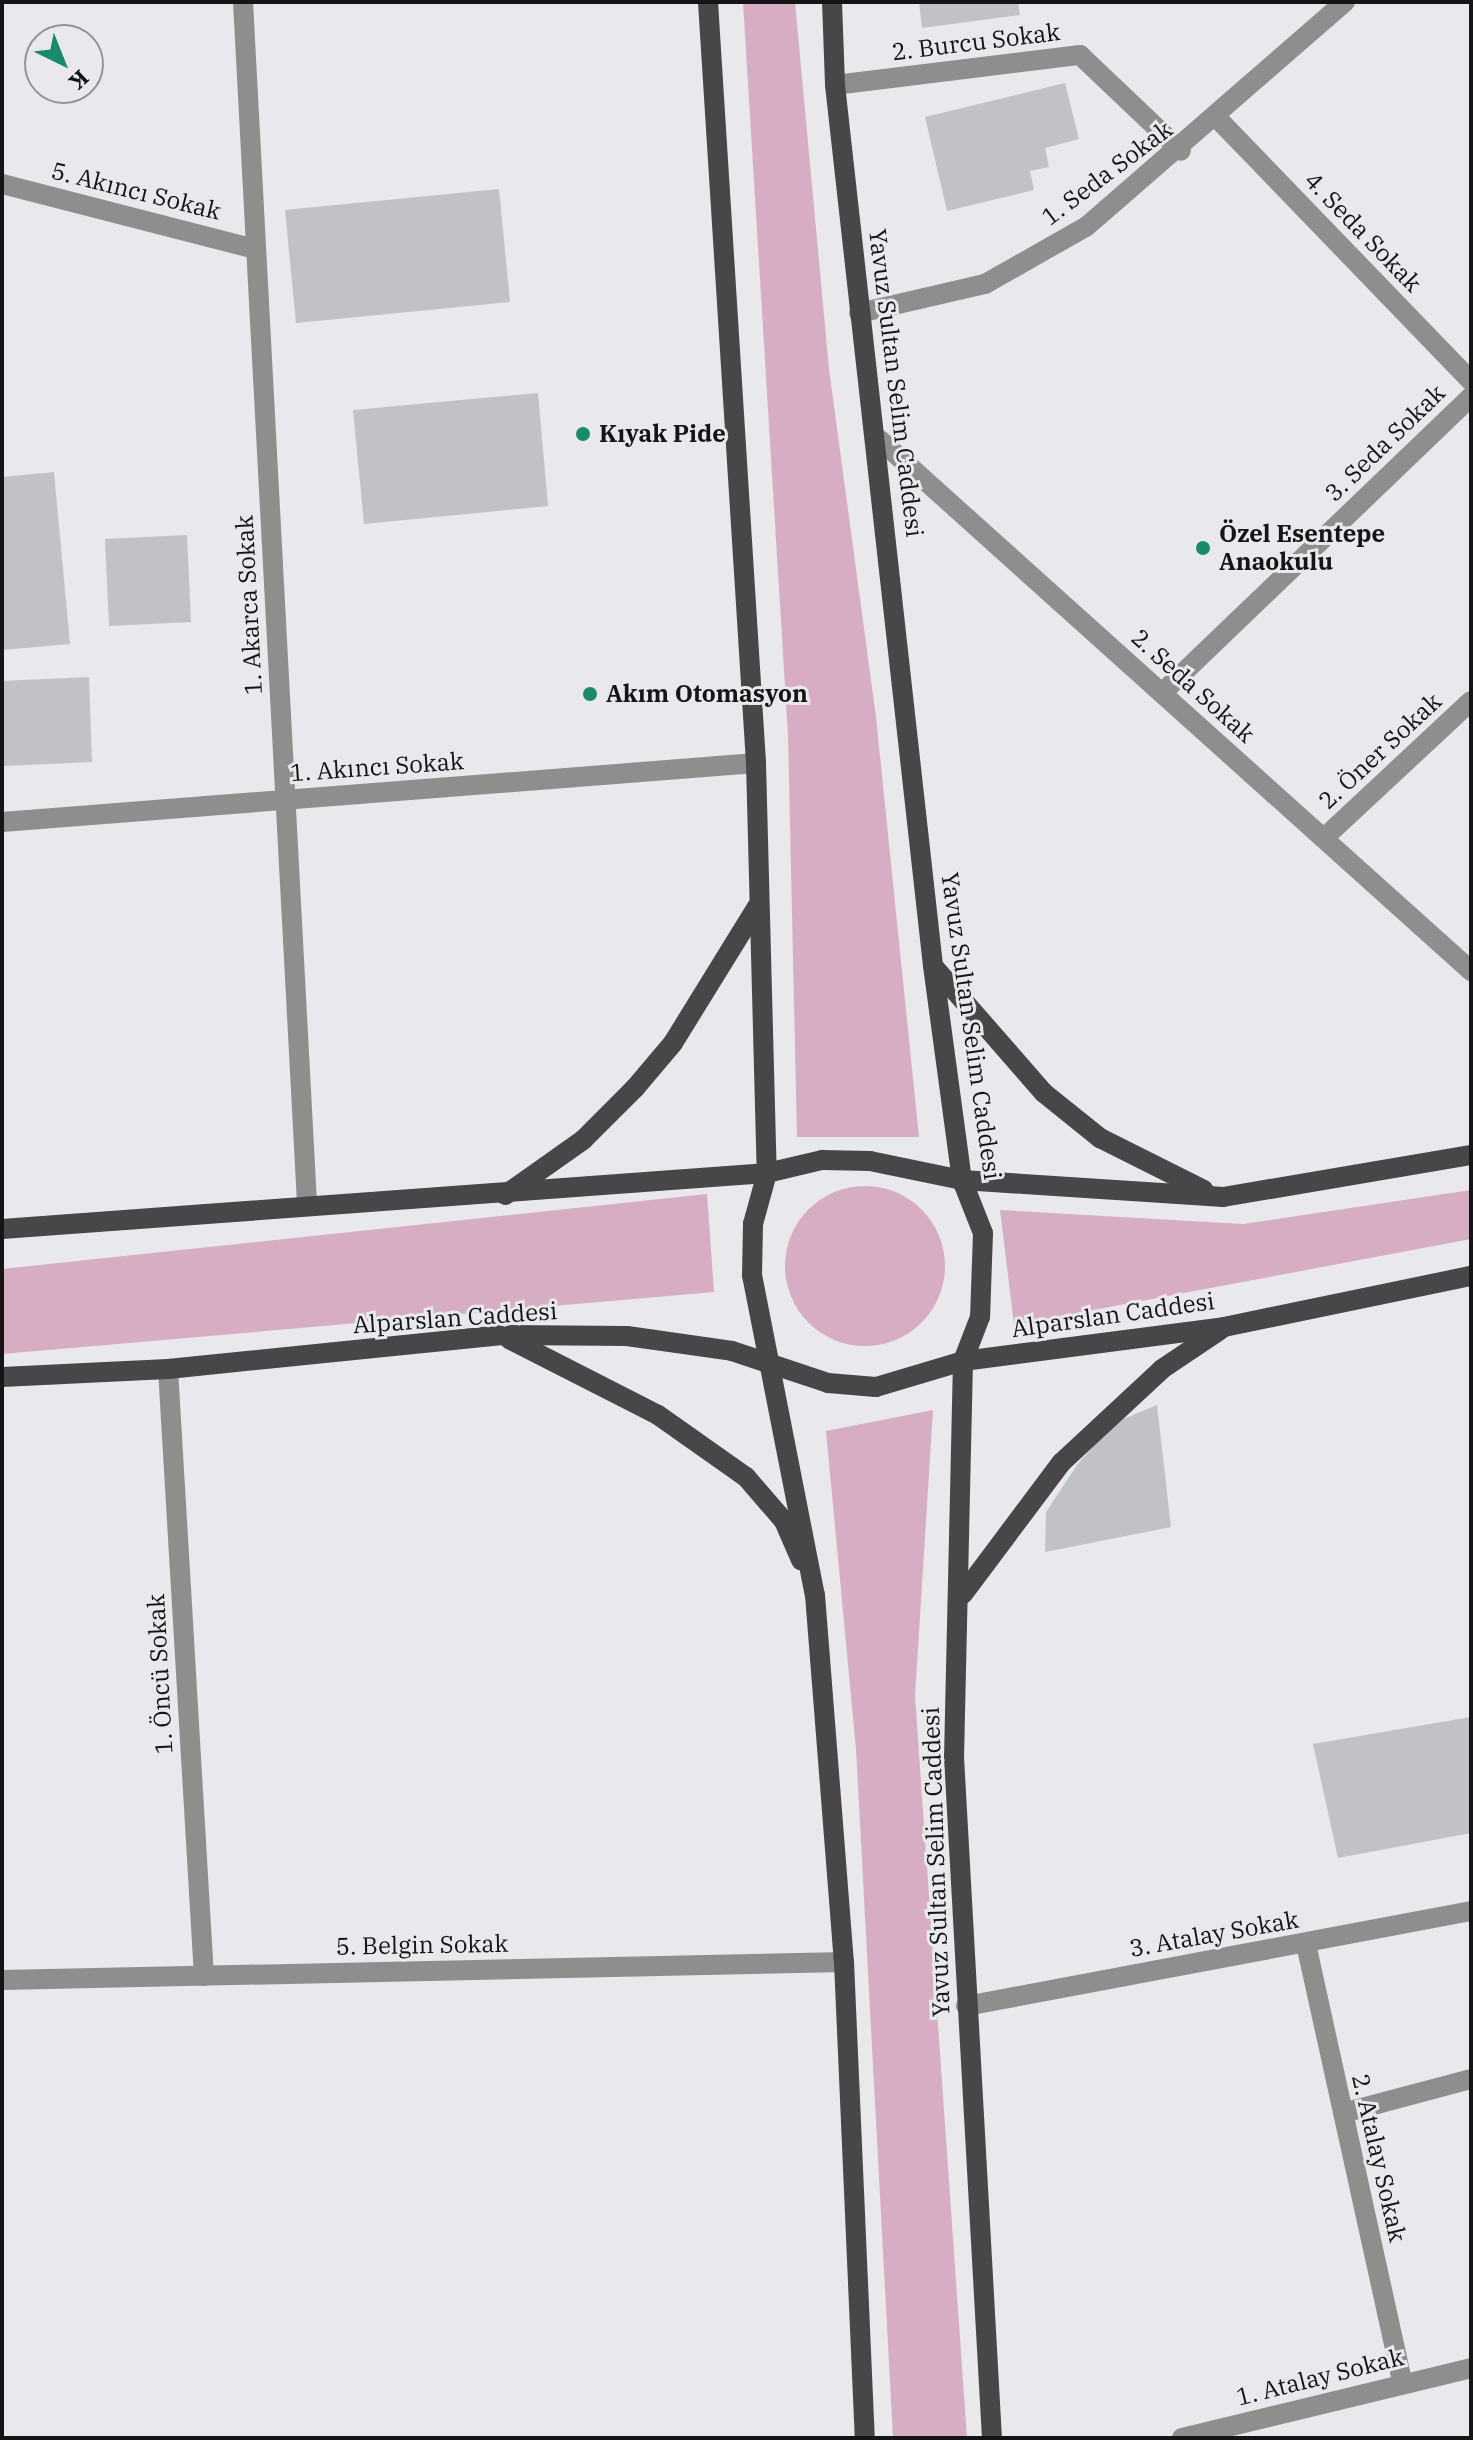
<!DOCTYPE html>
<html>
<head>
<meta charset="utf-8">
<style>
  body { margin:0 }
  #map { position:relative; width:1473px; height:2440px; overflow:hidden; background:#e9e8ec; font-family:"IBM Plex Serif",serif }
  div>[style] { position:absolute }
  .green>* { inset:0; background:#d7adc3 }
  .round { border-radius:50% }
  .building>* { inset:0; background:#c0c2c5 }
  .minor>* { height:20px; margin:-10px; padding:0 10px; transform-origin:10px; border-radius:10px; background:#8f8e8f }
  .major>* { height:20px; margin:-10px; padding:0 10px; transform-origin:10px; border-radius:10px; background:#484648 }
  .dots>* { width:22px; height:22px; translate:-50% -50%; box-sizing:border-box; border:4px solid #e9e8ec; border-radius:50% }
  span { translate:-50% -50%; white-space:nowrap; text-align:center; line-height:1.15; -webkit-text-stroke:6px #e9e8ec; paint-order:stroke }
  .street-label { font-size:24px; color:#151416 }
  .poi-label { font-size:24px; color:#151416; font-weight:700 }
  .left { translate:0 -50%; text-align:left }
  .frame { position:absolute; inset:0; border:4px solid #151416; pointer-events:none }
  .north { position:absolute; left:24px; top:24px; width:80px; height:80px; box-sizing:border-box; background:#e9e8ec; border:2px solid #949396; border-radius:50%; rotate:137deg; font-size:22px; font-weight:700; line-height:32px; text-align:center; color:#151416 }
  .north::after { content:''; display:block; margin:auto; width:28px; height:36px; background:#198b6c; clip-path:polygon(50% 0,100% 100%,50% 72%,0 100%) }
</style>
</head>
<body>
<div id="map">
  <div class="green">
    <div style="clip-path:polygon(743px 2px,795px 2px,829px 369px,876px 717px,919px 1137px,797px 1137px,788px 735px)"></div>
    <div class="round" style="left:785px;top:1186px;width:160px;height:160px"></div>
    <div style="clip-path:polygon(1471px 1190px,1471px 1239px,1014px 1325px,1000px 1210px,1243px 1224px)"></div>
    <div style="clip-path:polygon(707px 1194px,714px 1292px,2px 1354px,2px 1269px)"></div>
    <div style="clip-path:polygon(933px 1410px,915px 1696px,967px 2438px,893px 2438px,856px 1749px,826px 1431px)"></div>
  </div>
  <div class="building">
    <div style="clip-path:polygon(919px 2px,1018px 2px,1020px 15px,922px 28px)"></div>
    <div style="clip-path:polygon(1065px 83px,1079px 139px,1045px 148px,1049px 167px,1030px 171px,1034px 190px,947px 211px,925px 117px)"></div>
    <div style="clip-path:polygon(499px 189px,510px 302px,296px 323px,285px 210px)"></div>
    <div style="clip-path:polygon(538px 393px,548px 506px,364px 524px,353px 410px)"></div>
    <div style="clip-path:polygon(54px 472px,70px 644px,2px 650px,2px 477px)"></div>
    <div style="clip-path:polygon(187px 535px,191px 622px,109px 626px,105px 539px)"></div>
    <div style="clip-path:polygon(89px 677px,92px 762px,2px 766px,2px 681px)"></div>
    <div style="clip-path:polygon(1157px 1405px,1171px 1527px,1045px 1552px,1046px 1512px,1077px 1465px,1114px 1423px)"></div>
    <div style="clip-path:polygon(1471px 1717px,1471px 1833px,1338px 1858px,1313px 1744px)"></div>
  </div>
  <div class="minor">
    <div style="left:243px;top:2px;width:1205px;rotate:86.95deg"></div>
    <div style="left:835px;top:85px;width:247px;rotate:-7deg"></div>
    <div style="left:1080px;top:55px;width:139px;rotate:43.5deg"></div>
    <div style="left:1217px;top:118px;width:366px;rotate:46deg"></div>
    <div style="left:2px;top:184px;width:262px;rotate:14.4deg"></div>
    <div style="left:859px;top:313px;width:129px;rotate:-13deg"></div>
    <div style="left:985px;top:284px;width:117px;rotate:-29.6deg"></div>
    <div style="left:1087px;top:226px;width:342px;rotate:-41deg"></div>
    <div style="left:880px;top:440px;width:795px;rotate:41.94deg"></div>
    <div style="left:1162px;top:693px;width:428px;rotate:-43.8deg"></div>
    <div style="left:2px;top:822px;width:756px;rotate:-4.47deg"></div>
    <div style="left:1324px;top:838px;width:201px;rotate:-43deg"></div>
    <div style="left:168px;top:1369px;width:608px;rotate:86.61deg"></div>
    <div style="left:1306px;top:1944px;width:451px;rotate:77.6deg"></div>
    <div style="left:2px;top:1980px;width:842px;rotate:-1.22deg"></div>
    <div style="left:966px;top:2006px;width:514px;rotate:-10.65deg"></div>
    <div style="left:1343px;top:2113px;width:132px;rotate:-14.9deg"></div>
    <div style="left:1182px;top:2438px;width:297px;rotate:-13.6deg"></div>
  </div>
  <div class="major">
    <div style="left:708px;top:2px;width:763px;rotate:86.39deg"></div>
    <div style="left:756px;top:763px;width:410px;rotate:88.5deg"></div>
    <div style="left:767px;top:1173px;width:53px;rotate:105.4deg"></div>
    <div style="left:753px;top:1224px;width:51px;rotate:91.1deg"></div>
    <div style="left:752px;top:1275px;width:326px;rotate:78.9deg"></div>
    <div style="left:815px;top:1595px;width:368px;rotate:85.5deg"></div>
    <div style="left:844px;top:1962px;width:476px;rotate:87.5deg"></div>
    <div style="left:832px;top:2px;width:83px;rotate:87.9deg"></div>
    <div style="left:835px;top:85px;width:886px;rotate:83.65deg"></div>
    <div style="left:933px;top:966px;width:216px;rotate:82.3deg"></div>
    <div style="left:962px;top:1180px;width:57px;rotate:68.4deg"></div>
    <div style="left:983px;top:1233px;width:84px;rotate:92deg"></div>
    <div style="left:980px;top:1317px;width:47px;rotate:111.1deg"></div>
    <div style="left:963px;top:1361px;width:396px;rotate:91.3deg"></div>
    <div style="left:954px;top:1757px;width:682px;rotate:86.81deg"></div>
    <div style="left:934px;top:967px;width:167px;rotate:48.9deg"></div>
    <div style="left:1044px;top:1093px;width:72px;rotate:38.8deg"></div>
    <div style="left:1100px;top:1138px;width:116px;rotate:26.6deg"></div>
    <div style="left:505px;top:1195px;width:95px;rotate:-35.2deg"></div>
    <div style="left:583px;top:1140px;width:74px;rotate:-45deg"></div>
    <div style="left:635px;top:1088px;width:59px;rotate:-49.8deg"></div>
    <div style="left:673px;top:1043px;width:160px;rotate:-58.3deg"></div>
    <div style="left:2px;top:1229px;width:767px;rotate:-4.19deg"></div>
    <div style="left:767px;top:1173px;width:57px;rotate:-13.3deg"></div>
    <div style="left:822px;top:1160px;width:48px;rotate:1.2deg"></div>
    <div style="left:870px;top:1161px;width:94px;rotate:11.7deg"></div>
    <div style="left:962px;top:1180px;width:262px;rotate:3.7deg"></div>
    <div style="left:1223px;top:1197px;width:252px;rotate:-9.6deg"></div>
    <div style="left:509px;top:1339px;width:167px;rotate:27deg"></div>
    <div style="left:658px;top:1415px;width:108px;rotate:35.2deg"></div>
    <div style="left:746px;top:1477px;width:58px;rotate:49.2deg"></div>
    <div style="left:784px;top:1521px;width:43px;rotate:66.4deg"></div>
    <div style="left:2px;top:1377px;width:166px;rotate:-2.8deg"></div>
    <div style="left:168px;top:1369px;width:336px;rotate:-5.8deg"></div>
    <div style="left:502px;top:1335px;width:125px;rotate:0.5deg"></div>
    <div style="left:627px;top:1336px;width:106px;rotate:8.1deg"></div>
    <div style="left:732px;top:1351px;width:101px;rotate:18.4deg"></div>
    <div style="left:828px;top:1383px;width:48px;rotate:4.8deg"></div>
    <div style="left:876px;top:1387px;width:91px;rotate:-16.6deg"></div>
    <div style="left:963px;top:1361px;width:263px;rotate:-7.4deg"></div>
    <div style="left:1224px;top:1327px;width:252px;rotate:-11.7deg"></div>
    <div style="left:963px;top:1594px;width:164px;rotate:-53.2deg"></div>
    <div style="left:1061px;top:1463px;width:138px;rotate:-42.9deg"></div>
    <div style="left:1162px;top:1369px;width:70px;rotate:-33.9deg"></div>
  </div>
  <div class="dots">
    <div style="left:583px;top:434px;background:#198b6c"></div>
    <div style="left:1203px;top:548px;background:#198b6c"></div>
    <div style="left:590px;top:694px;background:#198b6c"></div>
  </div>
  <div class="street-label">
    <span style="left:976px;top:42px;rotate:-7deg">2. Burcu Sokak</span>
    <span style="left:1107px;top:173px;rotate:-37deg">1. Seda Sokak</span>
    <span style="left:136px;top:191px;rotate:14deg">5. Akıncı Sokak</span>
    <span style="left:1363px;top:232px;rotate:46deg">4. Seda Sokak</span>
    <span style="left:896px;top:383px;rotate:83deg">Yavuz Sultan Selim Caddesi</span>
    <span style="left:1385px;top:443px;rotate:-44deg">3. Seda Sokak</span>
    <span style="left:249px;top:605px;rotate:-93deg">1. Akarca Sokak</span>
    <span style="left:1193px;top:686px;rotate:42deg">2. Seda Sokak</span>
    <span style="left:1380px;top:751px;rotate:-43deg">2. Öner Sokak</span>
    <span style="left:377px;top:767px;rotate:-4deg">1. Akıncı Sokak</span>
    <span style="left:971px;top:1026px;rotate:82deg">Yavuz Sultan Selim Caddesi</span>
    <span style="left:1113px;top:1315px;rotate:-8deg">Alparslan Caddesi</span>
    <span style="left:455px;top:1318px;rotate:-4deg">Alparslan Caddesi</span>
    <span style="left:160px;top:1674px;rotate:-93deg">1. Öncü Sokak</span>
    <span style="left:936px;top:1862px;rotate:-92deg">Yavuz Sultan Selim Caddesi</span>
    <span style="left:1214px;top:1934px;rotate:-10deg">3. Atalay Sokak</span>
    <span style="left:422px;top:1945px;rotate:-1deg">5. Belgin Sokak</span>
    <span style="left:1379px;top:2158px;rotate:77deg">2. Atalay Sokak</span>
    <span style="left:1320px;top:2377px;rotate:-14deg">1. Atalay Sokak</span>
  </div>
  <div class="poi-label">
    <span class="left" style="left:599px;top:434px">Kıyak Pide</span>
    <span class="left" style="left:1219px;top:548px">Özel Esentepe<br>Anaokulu</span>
    <span class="left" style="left:606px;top:694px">Akım Otomasyon</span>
  </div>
  <div class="frame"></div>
  <div class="north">K</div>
</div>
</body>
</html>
